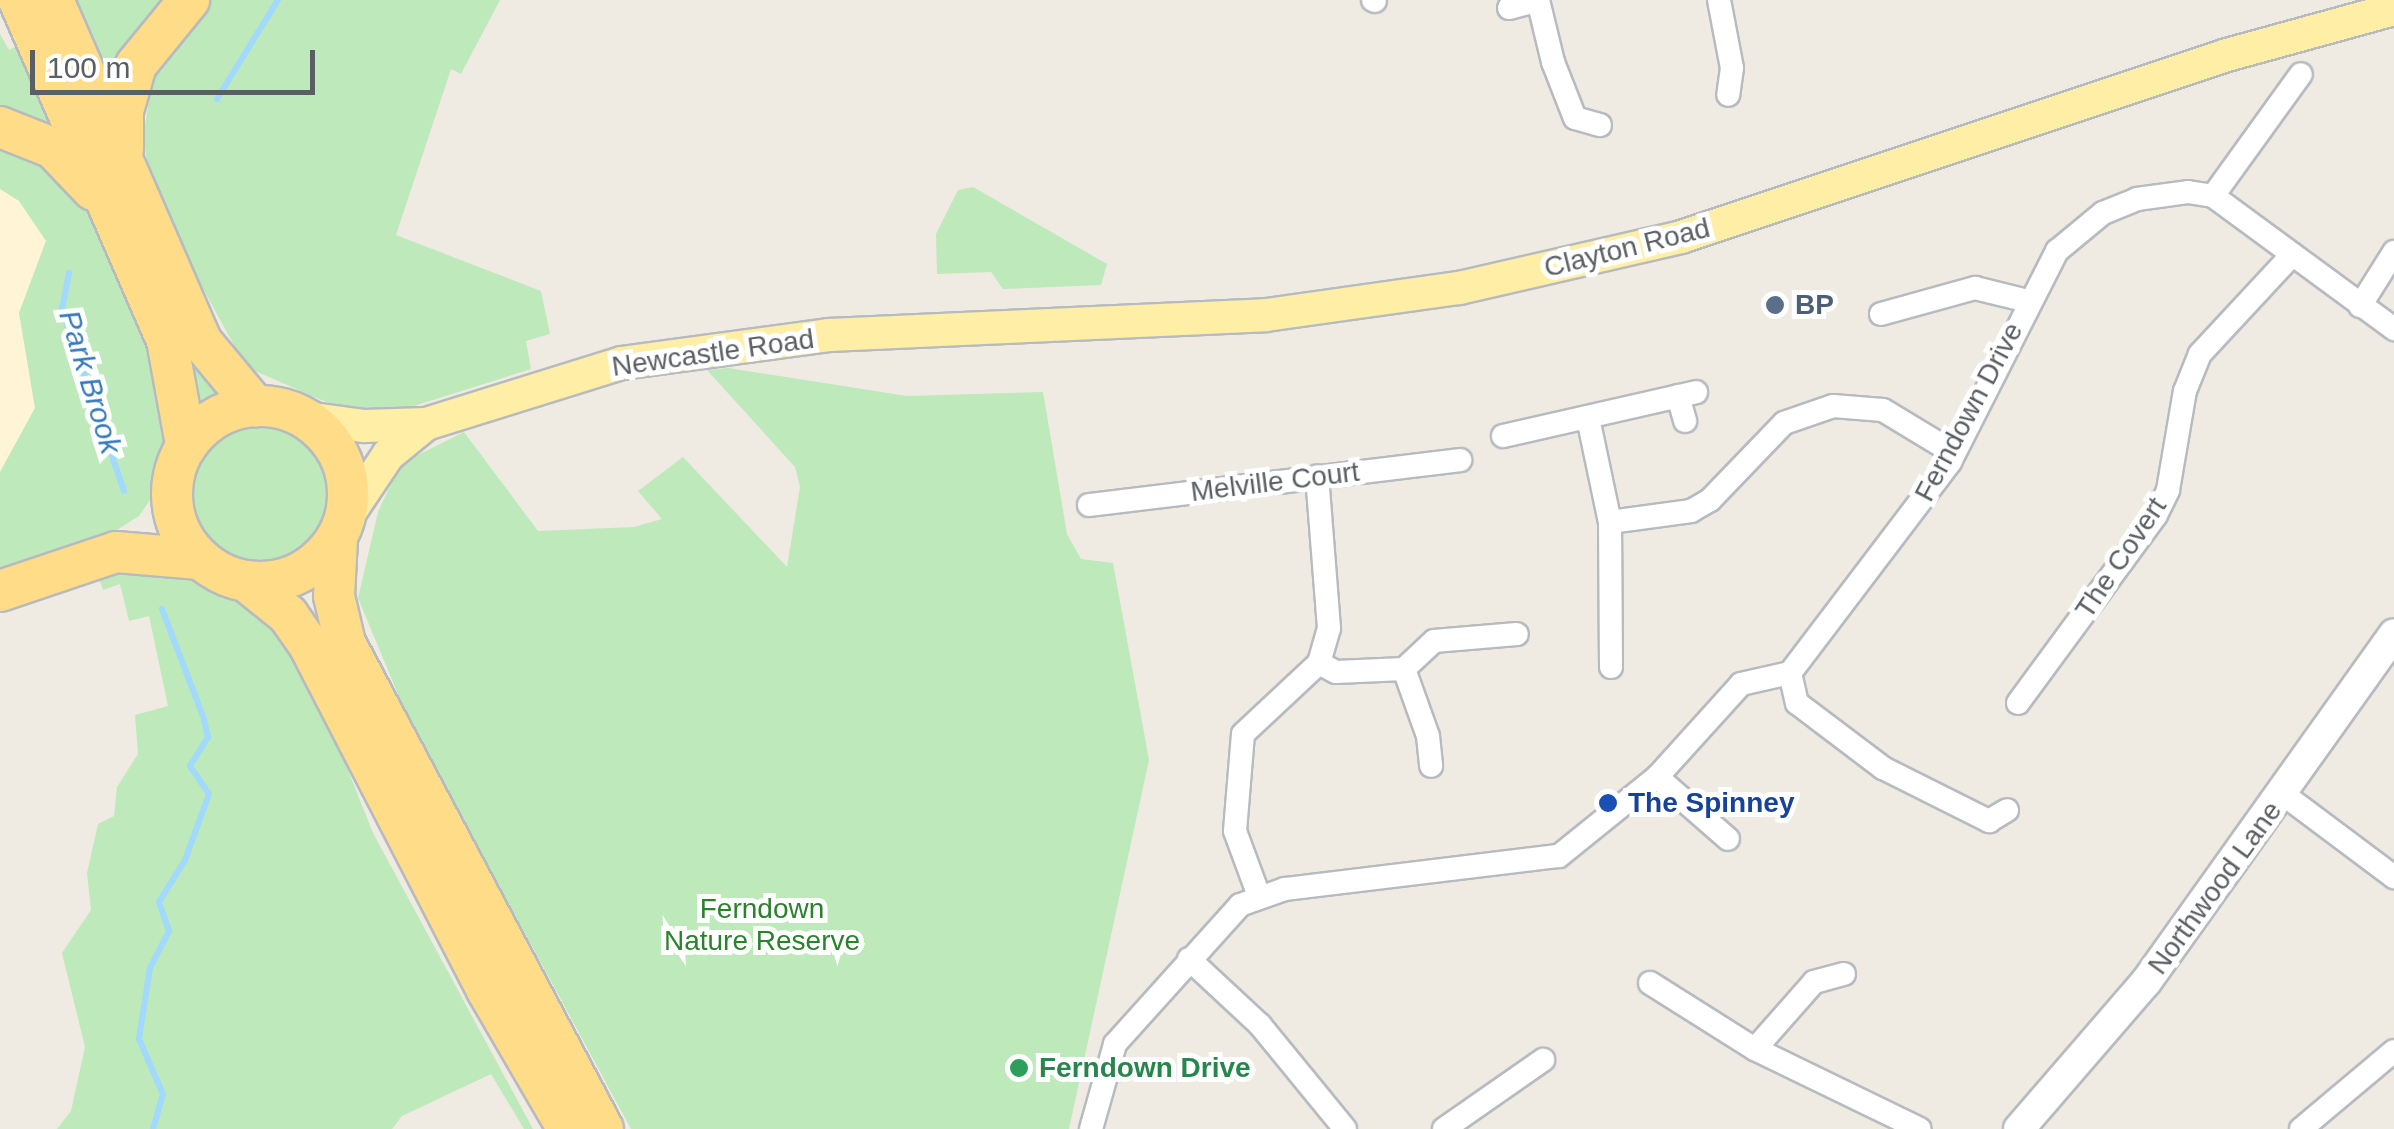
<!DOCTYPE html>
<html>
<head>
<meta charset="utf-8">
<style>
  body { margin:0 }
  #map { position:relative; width:2394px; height:1129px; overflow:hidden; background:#efebe2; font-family:Helvetica,sans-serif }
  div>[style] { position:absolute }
  .commercial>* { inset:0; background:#fff4d6 }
  .green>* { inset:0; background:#bde9bb }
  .round { border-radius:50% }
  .stream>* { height:6px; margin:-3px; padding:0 3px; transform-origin:3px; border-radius:3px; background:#a1d9ff }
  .roads { filter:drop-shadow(2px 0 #b7bbc0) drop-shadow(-2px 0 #b7bbc0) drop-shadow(0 2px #b7bbc0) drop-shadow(0 -2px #b7bbc0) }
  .street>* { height:22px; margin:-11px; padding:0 11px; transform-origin:11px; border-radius:11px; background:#fff }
  .secondary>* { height:30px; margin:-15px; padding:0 15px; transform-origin:15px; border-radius:15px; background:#fff }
  .primary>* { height:32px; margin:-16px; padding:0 16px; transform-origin:16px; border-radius:16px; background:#ffeea6 }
  .highway>* { height:40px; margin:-20px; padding:0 20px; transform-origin:20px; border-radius:20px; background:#fd8 }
  .highway>.ring { margin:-20px; padding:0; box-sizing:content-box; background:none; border:40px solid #fd8; border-radius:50% }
  .dots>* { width:28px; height:28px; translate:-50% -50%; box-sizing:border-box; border:5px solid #fff; border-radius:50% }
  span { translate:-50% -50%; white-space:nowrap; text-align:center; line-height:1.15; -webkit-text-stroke:10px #fff; paint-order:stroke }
  .street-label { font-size:28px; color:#5a5f64 }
  .service-label { font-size:28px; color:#4e5e75; font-weight:700 }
  .left { translate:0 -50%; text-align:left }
  .transit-label { font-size:28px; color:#164399; font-weight:700 }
  .park-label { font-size:28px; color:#2b822d }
  .leisure-label { font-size:28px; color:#27864d; font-weight:700 }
  .water-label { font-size:30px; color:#347abb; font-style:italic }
  .scale { position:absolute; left:30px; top:50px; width:285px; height:45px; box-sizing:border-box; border:5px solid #5a5f64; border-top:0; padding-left:12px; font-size:30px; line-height:35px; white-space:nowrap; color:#5a5f64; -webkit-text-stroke:8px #fff; paint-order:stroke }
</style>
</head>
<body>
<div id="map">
  <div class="commercial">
    <div style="clip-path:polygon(0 189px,19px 201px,46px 240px,19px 313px,35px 408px,0 472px)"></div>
  </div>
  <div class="green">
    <div style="clip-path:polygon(74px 0,171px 0,113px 106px)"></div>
    <div style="clip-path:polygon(210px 0,500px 0,461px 74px,451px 69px,396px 235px,541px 291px,550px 334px,526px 341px,531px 369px,398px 411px,342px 409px,246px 367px,190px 265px,149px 171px,143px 138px,153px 76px)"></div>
    <div style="clip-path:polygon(47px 27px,193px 359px,223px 396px,194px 411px)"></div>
    <div style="clip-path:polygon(0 34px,9px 50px,16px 46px,54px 132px,0 113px)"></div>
    <div style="clip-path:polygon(0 144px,40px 163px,87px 208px,151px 343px,169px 414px,154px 494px,139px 516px,106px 537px,0 573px,0 472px,35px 408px,19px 313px,46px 241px,19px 201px,0 189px)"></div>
    <div style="clip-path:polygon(973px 187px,1107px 264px,1101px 285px,1003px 289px,991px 272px,937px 274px,936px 234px,958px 190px)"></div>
    <div style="clip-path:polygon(728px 368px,907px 396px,1043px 392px,1067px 534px,1081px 559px,1113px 563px,1149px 760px,1069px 1129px,631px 1129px,481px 852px,444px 805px,358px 598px,378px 512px,400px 464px,464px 432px,538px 531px,634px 527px,662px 519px,638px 491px,683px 457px,787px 567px,800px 487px,795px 467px,707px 370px)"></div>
    <div class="round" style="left:189px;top:425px;width:140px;height:140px"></div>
    <div style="clip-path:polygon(133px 561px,201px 577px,281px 631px,330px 725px,373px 833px,533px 1129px,524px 1129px,491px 1074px,402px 1116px,392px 1129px,57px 1129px,71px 1111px,85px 1047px,62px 953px,91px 910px,87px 873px,98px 824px,114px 816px,117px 787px,138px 754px,135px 715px,168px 706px,149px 616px,129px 621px,120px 584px,103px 590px,97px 572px)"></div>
  </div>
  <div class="stream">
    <div style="left:217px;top:99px;width:116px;rotate:-58.4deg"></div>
    <div style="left:69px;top:273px;width:36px;rotate:101deg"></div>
    <div style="left:62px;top:308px;width:193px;rotate:71.3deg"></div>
    <div style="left:153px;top:1129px;width:36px;rotate:-74deg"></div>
    <div style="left:163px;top:1094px;width:60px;rotate:-113.6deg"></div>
    <div style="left:139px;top:1039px;width:72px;rotate:-81.2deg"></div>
    <div style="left:150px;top:968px;width:42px;rotate:-62.8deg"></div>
    <div style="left:169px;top:931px;width:31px;rotate:-109deg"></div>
    <div style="left:159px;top:902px;width:49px;rotate:-58.2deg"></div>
    <div style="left:185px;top:860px;width:70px;rotate:-70deg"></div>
    <div style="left:209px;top:794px;width:34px;rotate:-124deg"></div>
    <div style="left:190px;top:766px;width:34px;rotate:-58deg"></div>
    <div style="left:208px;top:737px;width:18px;rotate:-103deg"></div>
    <div style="left:204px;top:719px;width:118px;rotate:-110.9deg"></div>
  </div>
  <div class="roads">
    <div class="street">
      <div style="left:1373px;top:0;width:2px;rotate:27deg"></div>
      <div style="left:1538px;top:0;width:64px;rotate:76.4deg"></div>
      <div style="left:1553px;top:62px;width:60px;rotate:68.6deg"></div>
      <div style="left:1575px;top:118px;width:26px;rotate:16deg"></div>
      <div style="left:1719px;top:0;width:69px;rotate:79.2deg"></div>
      <div style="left:1732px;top:68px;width:27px;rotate:98deg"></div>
      <div style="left:1509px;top:8px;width:27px;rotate:-15deg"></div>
      <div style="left:2213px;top:196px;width:150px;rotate:-54.2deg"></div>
      <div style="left:2360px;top:306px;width:64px;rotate:-57.8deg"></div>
      <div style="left:1881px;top:314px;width:98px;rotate:-15.5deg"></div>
      <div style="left:1975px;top:288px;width:55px;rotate:13.8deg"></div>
      <div style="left:1678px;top:396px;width:26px;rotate:74deg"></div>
      <div style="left:1588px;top:418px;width:106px;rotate:78.1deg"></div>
      <div style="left:1610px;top:522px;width:145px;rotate:89.6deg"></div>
      <div style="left:1503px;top:436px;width:198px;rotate:-12.8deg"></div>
      <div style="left:1089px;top:505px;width:374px;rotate:-6.9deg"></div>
      <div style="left:1610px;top:522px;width:82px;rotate:-7.7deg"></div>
      <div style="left:1691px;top:511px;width:22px;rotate:-30deg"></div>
      <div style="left:1710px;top:500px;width:107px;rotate:-46.1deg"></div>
      <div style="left:1784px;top:423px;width:52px;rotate:-19.1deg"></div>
      <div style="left:1833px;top:406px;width:50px;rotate:4.6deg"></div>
      <div style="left:1883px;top:410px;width:83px;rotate:31.2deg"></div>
      <div style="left:1319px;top:663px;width:19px;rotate:28deg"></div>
      <div style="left:1336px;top:672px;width:68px;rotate:-2.5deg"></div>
      <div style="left:1404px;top:669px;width:41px;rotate:-43deg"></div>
      <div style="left:1434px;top:641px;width:83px;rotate:-4.8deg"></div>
      <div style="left:1404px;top:669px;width:71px;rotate:70.3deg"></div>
      <div style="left:1428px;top:736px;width:30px;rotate:84deg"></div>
      <div style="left:1790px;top:673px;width:31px;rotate:77deg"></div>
      <div style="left:1797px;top:703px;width:108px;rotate:37.1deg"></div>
      <div style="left:1883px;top:768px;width:119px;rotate:26.6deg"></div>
      <div style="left:1989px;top:821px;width:21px;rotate:-31deg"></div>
      <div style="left:2018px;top:703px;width:233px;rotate:-53.7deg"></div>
      <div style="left:2156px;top:515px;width:28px;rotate:-64deg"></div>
      <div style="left:2168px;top:490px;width:100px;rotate:-80.3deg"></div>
      <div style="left:2185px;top:391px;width:40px;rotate:-68deg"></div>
      <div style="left:2200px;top:354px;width:134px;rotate:-47.1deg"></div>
      <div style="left:1657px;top:777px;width:94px;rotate:41.1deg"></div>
      <div style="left:2283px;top:794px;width:139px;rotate:36.8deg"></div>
      <div style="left:1259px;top:896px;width:69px;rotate:-110.3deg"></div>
      <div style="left:1235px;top:831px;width:97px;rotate:-85.3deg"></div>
      <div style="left:1243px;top:734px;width:104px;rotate:-43.1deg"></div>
      <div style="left:1319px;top:663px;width:36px;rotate:-74deg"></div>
      <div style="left:1329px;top:628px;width:152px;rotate:-94.5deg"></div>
      <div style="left:1189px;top:959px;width:97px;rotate:42.9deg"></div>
      <div style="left:1260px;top:1025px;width:134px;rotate:50.7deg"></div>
      <div style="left:1650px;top:983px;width:124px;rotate:32.2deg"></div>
      <div style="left:1755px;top:1049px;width:183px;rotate:25.9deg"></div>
      <div style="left:1755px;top:1049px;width:89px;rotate:-48.6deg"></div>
      <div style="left:1814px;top:982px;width:31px;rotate:-15deg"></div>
      <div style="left:1091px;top:1129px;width:88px;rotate:-74.2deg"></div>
      <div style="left:1115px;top:1044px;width:187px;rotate:-48deg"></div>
      <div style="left:1240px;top:905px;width:48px;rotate:-19.6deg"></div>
      <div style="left:1285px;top:889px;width:276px;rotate:-6.9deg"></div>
      <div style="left:1559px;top:856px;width:126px;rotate:-38.9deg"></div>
      <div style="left:1657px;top:777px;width:125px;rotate:-47.9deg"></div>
      <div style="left:1741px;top:684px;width:50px;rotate:-12.7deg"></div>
      <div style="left:1790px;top:673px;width:265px;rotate:-52.8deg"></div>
      <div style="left:1950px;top:462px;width:237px;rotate:-63.1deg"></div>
      <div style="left:2057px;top:251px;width:60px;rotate:-39.6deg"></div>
      <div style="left:2103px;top:213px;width:37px;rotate:-22deg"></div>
      <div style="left:2137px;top:199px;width:51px;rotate:-7.8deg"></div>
      <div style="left:2188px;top:192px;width:25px;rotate:9deg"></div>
      <div style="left:2213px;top:196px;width:225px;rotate:36.3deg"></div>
      <div style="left:1444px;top:1129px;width:121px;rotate:-34.9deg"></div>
      <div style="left:2301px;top:1129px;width:121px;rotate:-40deg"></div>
    </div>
    <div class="secondary">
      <div style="left:2019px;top:1129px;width:194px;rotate:-49.2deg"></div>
      <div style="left:2146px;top:982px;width:427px;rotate:-54.5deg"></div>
    </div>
    <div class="primary">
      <div style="left:306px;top:418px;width:59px;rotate:7.9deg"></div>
      <div style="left:364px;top:426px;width:62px;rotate:-1.8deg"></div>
      <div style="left:426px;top:424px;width:205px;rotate:-17.3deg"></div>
      <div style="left:622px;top:363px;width:209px;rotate:-7.7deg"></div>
      <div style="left:829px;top:335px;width:437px;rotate:-2.6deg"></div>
      <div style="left:1266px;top:315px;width:195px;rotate:-8deg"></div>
      <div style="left:1459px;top:288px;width:228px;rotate:-12.9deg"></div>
      <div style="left:1681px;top:237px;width:576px;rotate:-18.43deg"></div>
      <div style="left:2227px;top:55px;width:173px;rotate:-15.4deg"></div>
      <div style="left:346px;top:518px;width:76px;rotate:-56.3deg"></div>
      <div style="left:388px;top:455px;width:49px;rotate:-39.2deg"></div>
    </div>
    <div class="highway">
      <div style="left:19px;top:0;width:371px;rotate:66.5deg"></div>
      <div style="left:167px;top:340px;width:107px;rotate:79.7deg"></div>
      <div style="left:53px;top:0;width:372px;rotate:66.5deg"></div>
      <div style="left:201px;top:341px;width:85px;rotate:50.3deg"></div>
      <div style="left:0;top:127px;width:57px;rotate:21.6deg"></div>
      <div style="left:53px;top:148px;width:58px;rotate:46.4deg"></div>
      <div style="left:123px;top:149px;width:38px;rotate:-90deg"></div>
      <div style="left:123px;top:111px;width:48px;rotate:-74.2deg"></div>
      <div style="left:136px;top:65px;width:84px;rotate:-50.8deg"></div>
      <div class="ring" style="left:172px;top:406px;width:136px;height:136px"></div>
      <div style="left:337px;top:539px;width:57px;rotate:93deg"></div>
      <div style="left:334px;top:596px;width:48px;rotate:76.8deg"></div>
      <div style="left:345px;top:643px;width:550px;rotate:62.04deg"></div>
      <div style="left:247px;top:582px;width:53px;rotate:38.8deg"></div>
      <div style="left:288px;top:615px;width:37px;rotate:55deg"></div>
      <div style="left:309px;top:645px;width:388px;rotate:62.7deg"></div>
      <div style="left:487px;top:990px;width:161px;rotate:59.8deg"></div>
      <div style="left:0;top:591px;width:122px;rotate:-18.6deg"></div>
      <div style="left:116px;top:552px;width:84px;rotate:4.8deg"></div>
    </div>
  </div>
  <div class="dots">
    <div style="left:1775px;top:305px;background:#5c6f8a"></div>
    <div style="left:1608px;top:803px;background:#1a4fb4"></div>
    <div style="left:1019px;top:1068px;background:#2e9e5b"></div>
  </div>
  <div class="street-label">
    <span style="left:1627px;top:248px;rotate:-14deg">Clayton Road</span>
    <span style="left:713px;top:353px;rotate:-8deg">Newcastle Road</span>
    <span style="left:1969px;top:412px;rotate:-62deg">Ferndown Drive</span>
    <span style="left:1275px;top:482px;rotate:-7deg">Melville Court</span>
    <span style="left:2121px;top:558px;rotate:-56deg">The Covert</span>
    <span style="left:2215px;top:888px;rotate:-54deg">Northwood Lane</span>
  </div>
  <div class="service-label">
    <span class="left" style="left:1795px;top:305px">BP</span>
  </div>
  <div class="transit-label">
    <span class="left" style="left:1628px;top:803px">The Spinney</span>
  </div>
  <div class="park-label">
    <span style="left:762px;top:925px">Ferndown<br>Nature Reserve</span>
  </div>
  <div class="leisure-label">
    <span class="left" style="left:1039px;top:1068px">Ferndown Drive</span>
  </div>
  <div class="water-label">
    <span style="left:90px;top:382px;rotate:73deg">Park Brook</span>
  </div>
  <div class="scale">100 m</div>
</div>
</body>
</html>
